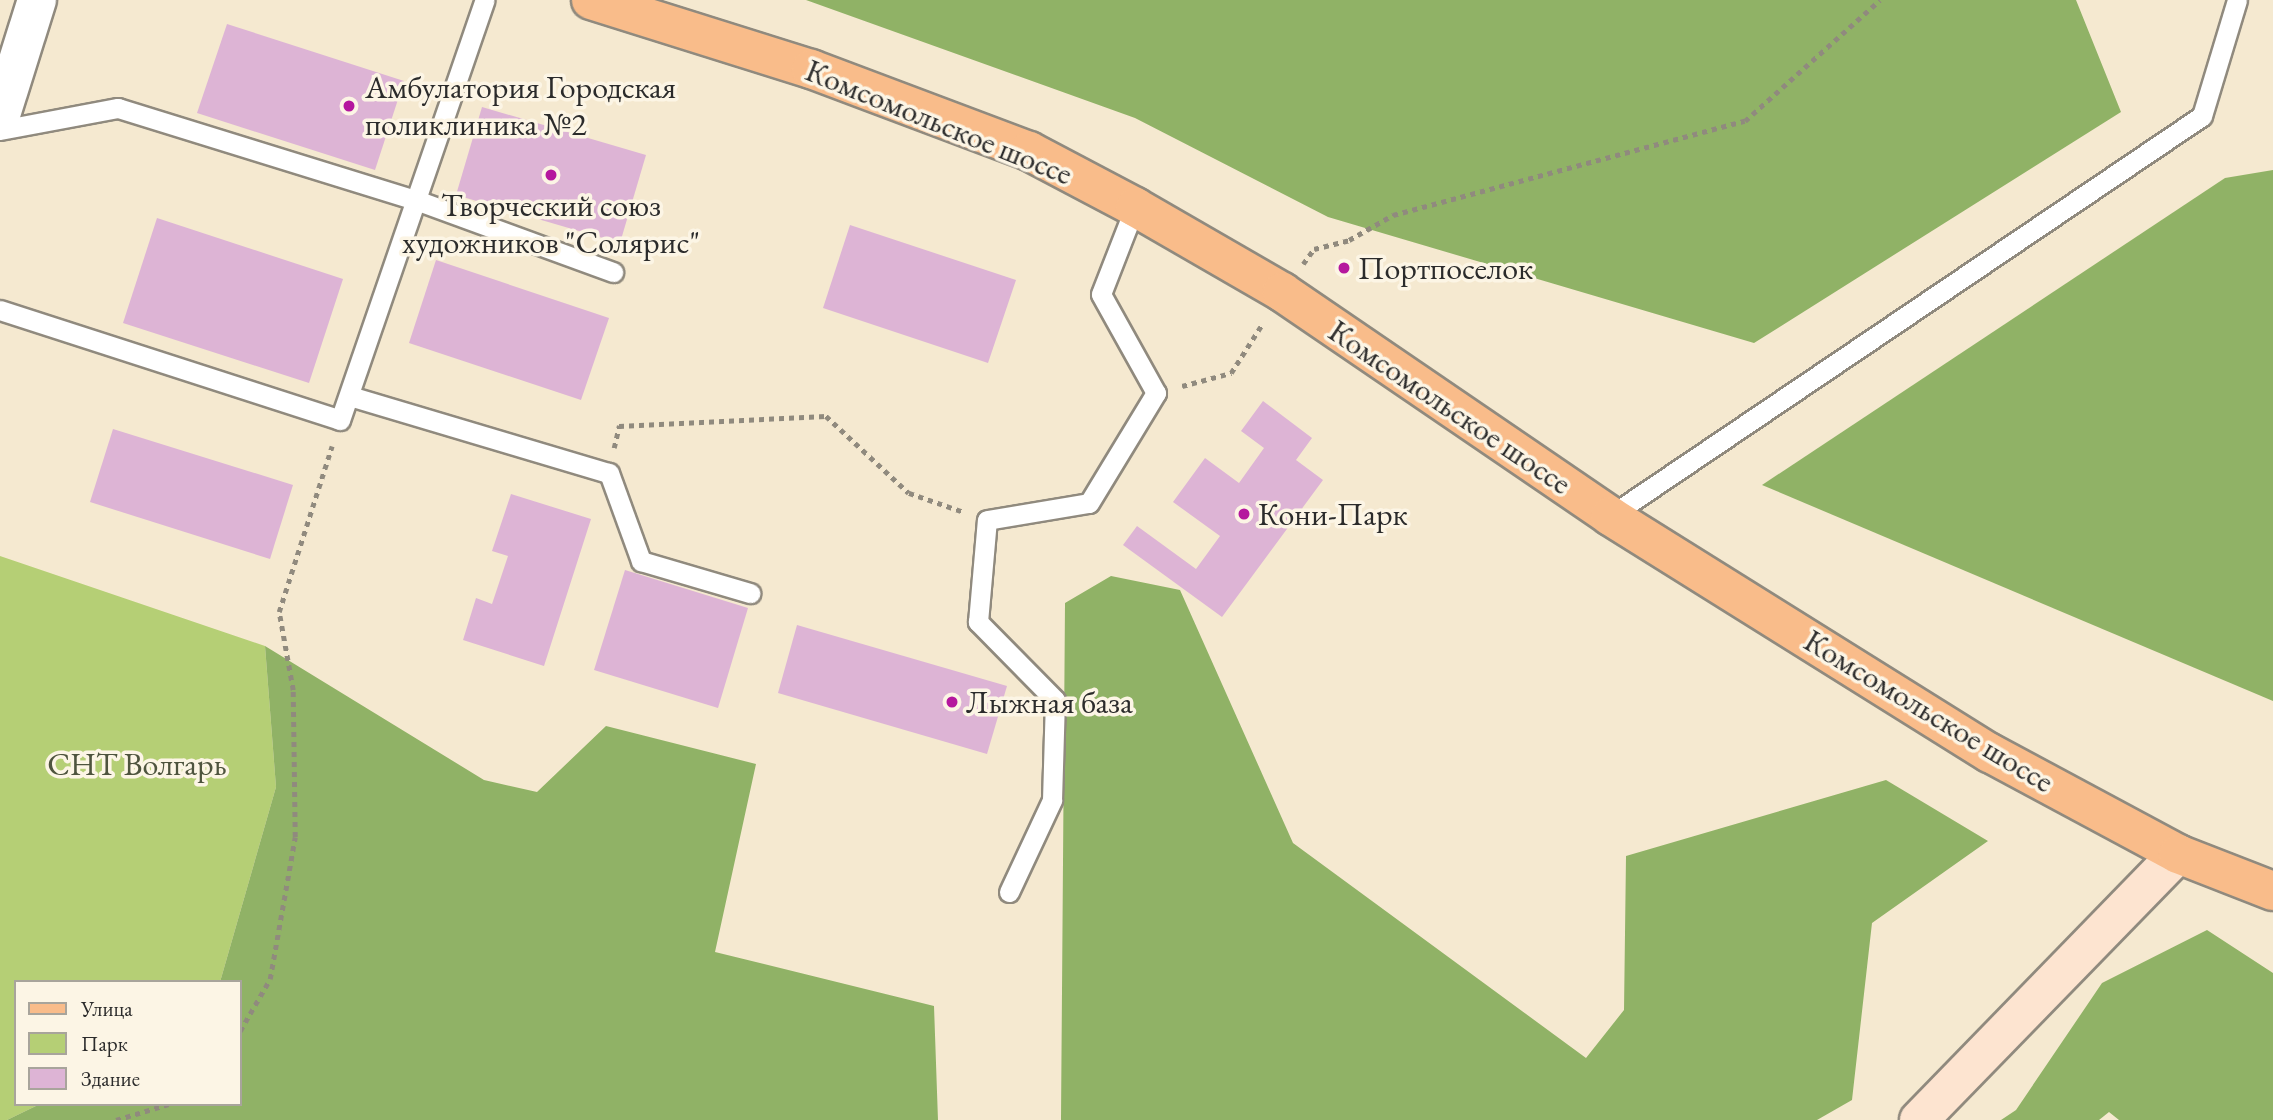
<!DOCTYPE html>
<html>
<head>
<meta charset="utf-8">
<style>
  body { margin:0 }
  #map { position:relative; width:2273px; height:1120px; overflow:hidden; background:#f5e9d0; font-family:"EB Garamond",serif }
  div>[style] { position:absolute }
  .green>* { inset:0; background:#b5cf75 }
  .forest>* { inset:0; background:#90b266 }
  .building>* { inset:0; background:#ddb4d5 }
  .path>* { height:4.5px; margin-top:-2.25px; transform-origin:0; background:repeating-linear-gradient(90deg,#908a7e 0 5px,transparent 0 10px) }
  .roads { filter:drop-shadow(2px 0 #908a7e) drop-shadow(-2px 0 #908a7e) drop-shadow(0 2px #908a7e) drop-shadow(0 -2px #908a7e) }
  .lane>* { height:19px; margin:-9.5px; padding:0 9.5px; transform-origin:9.5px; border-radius:9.5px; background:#fff }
  .street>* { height:38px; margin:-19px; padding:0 19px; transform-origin:19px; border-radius:19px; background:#fff }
  .secondary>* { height:38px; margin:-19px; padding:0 19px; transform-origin:19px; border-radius:19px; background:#fde4d0 }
  .primary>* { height:38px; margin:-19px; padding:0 19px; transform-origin:19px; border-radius:19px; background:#f9bc8a }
  .dots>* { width:19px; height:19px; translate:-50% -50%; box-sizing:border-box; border:4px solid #fcf5e5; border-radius:50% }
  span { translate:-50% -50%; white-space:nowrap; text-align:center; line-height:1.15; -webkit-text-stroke:7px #fcf5e5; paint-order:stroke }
  .poi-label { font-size:32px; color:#2b2b2b }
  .left { translate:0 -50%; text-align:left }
  .street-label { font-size:32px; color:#2b2b2b }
  .park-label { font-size:32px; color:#4e543e }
  .legend { position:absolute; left:14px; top:980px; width:228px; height:126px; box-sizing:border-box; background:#fcf5e5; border:2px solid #a8a49b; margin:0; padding:9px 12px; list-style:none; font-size:21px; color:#2b2b2b }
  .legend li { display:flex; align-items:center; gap:14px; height:35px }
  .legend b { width:35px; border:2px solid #a8a49b }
</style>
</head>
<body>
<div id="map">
  <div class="green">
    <div style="clip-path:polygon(0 556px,265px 646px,276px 787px,220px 982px,16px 982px,16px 1104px,40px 1104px,7px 1120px,0 1120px)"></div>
  </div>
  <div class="forest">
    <div style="clip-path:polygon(806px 0,2076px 0,2121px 112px,1754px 343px,1328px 217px,1135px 118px)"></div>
    <div style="clip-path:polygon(2273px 170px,2273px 701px,1762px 485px,2225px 178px)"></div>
    <div style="clip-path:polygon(1111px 576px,1180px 590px,1293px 843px,1586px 1058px,1624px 1010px,1626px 856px,1886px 780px,1988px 841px,1872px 923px,1852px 1100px,1817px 1120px,1061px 1120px,1065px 603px)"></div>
    <div style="clip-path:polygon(265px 646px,484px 780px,537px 792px,606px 726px,756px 764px,715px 952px,934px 1006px,938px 1120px,7px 1120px,40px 1104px,240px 1104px,240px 982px,220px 982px,276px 787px)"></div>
    <div style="clip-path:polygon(2207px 930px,2273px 973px,2273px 1120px,2119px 1120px,2109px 1112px,2099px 1120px,2001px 1120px,2016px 1110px,2102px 983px)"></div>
  </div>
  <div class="building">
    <div style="clip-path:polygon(227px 24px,404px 81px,375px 170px,197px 113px)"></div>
    <div style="clip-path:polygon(482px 107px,646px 155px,620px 243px,456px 195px)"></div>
    <div style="clip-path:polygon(157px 218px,343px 279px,309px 383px,123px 323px)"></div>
    <div style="clip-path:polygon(850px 225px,1016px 280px,988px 363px,823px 308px)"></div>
    <div style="clip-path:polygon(436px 260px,609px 318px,581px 400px,409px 343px)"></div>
    <div style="clip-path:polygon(1263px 401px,1312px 438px,1296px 460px,1323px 480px,1222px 617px,1123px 545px,1137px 526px,1196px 569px,1220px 536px,1173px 502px,1205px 458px,1239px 483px,1264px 448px,1241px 431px)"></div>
    <div style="clip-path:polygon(113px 429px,293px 485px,270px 559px,90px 502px)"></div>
    <div style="clip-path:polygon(511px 494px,591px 519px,544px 666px,463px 640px,476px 598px,492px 604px,508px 556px,492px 551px)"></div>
    <div style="clip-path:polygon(625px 570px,748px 608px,718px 708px,594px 670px)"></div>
    <div style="clip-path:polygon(797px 625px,1007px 686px,987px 754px,778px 693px)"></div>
  </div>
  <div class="path">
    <div style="left:1303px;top:264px;width:19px;rotate:-54deg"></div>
    <div style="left:1314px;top:249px;width:36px;rotate:-14deg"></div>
    <div style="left:1349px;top:240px;width:51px;rotate:-29.6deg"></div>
    <div style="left:1393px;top:215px;width:364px;rotate:-15deg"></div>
    <div style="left:1745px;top:121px;width:181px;rotate:-41.9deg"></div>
    <div style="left:1182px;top:386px;width:51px;rotate:-14.9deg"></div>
    <div style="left:1231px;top:373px;width:59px;rotate:-57.4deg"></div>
    <div style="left:614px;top:448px;width:23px;rotate:-77deg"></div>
    <div style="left:619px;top:426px;width:207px;rotate:-2.8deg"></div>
    <div style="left:826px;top:416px;width:113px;rotate:42.9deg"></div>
    <div style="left:909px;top:493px;width:58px;rotate:19.1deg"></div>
    <div style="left:240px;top:1031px;width:60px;rotate:-60deg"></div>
    <div style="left:270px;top:979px;width:144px;rotate:-80deg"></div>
    <div style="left:295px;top:837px;width:147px;rotate:-90.8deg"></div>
    <div style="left:293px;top:690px;width:79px;rotate:-100.2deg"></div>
    <div style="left:279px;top:612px;width:174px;rotate:-72.3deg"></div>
    <div style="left:116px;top:1120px;width:55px;rotate:-16.8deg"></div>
  </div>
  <div class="roads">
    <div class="lane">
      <div style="left:0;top:130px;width:120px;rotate:-10.6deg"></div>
      <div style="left:118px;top:108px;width:312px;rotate:17.2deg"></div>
      <div style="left:416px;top:200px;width:210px;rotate:20.1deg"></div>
      <div style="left:0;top:310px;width:357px;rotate:17.9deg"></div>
      <div style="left:340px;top:420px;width:444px;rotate:-71deg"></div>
      <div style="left:350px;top:396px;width:270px;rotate:16.6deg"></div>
      <div style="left:609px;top:473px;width:94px;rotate:70deg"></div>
      <div style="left:641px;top:561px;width:114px;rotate:16.4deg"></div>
      <div style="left:1610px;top:516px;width:714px;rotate:-34.05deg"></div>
      <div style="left:2202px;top:116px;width:121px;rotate:-73.2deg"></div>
      <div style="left:1009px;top:892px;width:102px;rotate:-64.9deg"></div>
      <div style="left:1052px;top:800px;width:100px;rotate:-88.3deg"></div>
      <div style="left:1055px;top:700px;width:110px;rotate:-134.6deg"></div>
      <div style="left:978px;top:622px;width:102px;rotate:-85deg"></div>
      <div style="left:987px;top:520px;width:103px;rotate:-9.5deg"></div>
      <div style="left:1089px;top:503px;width:129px;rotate:-58.7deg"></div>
      <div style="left:1156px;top:393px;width:113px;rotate:-119.1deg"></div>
      <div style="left:1101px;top:294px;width:93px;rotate:-68.7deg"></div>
    </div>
    <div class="street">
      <div style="left:0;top:118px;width:124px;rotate:-72.6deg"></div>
    </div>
    <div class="secondary">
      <div style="left:1919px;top:1120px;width:371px;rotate:-45.8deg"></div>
    </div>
    <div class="primary">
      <div style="left:591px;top:0;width:231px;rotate:17.4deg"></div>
      <div style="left:811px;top:69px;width:233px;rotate:20.6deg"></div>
      <div style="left:1029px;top:151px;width:120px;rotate:27.8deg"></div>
      <div style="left:1135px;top:207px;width:170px;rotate:30deg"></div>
      <div style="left:1282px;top:292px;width:397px;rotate:34.3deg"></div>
      <div style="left:1610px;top:516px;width:448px;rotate:32deg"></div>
      <div style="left:1990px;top:753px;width:213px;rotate:28.2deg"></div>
      <div style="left:2178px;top:854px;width:102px;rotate:21.3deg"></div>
    </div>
  </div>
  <div class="dots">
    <div style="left:349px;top:106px;background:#b5179e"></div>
    <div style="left:551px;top:175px;background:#b5179e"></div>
    <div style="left:1344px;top:268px;background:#b5179e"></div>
    <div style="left:1244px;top:514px;background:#b5179e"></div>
    <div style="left:952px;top:702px;background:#b5179e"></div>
  </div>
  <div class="poi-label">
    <span class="left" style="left:365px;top:106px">Амбулатория Городская<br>поликлиника №2</span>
    <span style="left:551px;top:224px">Творческий союз<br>художников "Солярис"</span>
    <span class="left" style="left:1358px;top:268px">Портпоселок</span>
    <span class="left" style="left:1258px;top:514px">Кони-Парк</span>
    <span class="left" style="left:966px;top:702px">Лыжная база</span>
  </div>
  <div class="street-label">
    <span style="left:939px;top:122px;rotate:22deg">Комсомольское шоссе</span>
    <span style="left:1450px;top:407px;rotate:34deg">Комсомольское шоссе</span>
    <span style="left:1929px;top:711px;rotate:31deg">Комсомольское шоссе</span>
  </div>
  <div class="park-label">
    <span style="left:137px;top:764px">СНТ Волгарь</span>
  </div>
  <ul class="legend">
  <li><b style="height:9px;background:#f9bc8a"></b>Улица</li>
  <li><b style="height:19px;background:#b5cf75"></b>Парк</li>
  <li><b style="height:19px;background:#ddb4d5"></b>Здание</li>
  </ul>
</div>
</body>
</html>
